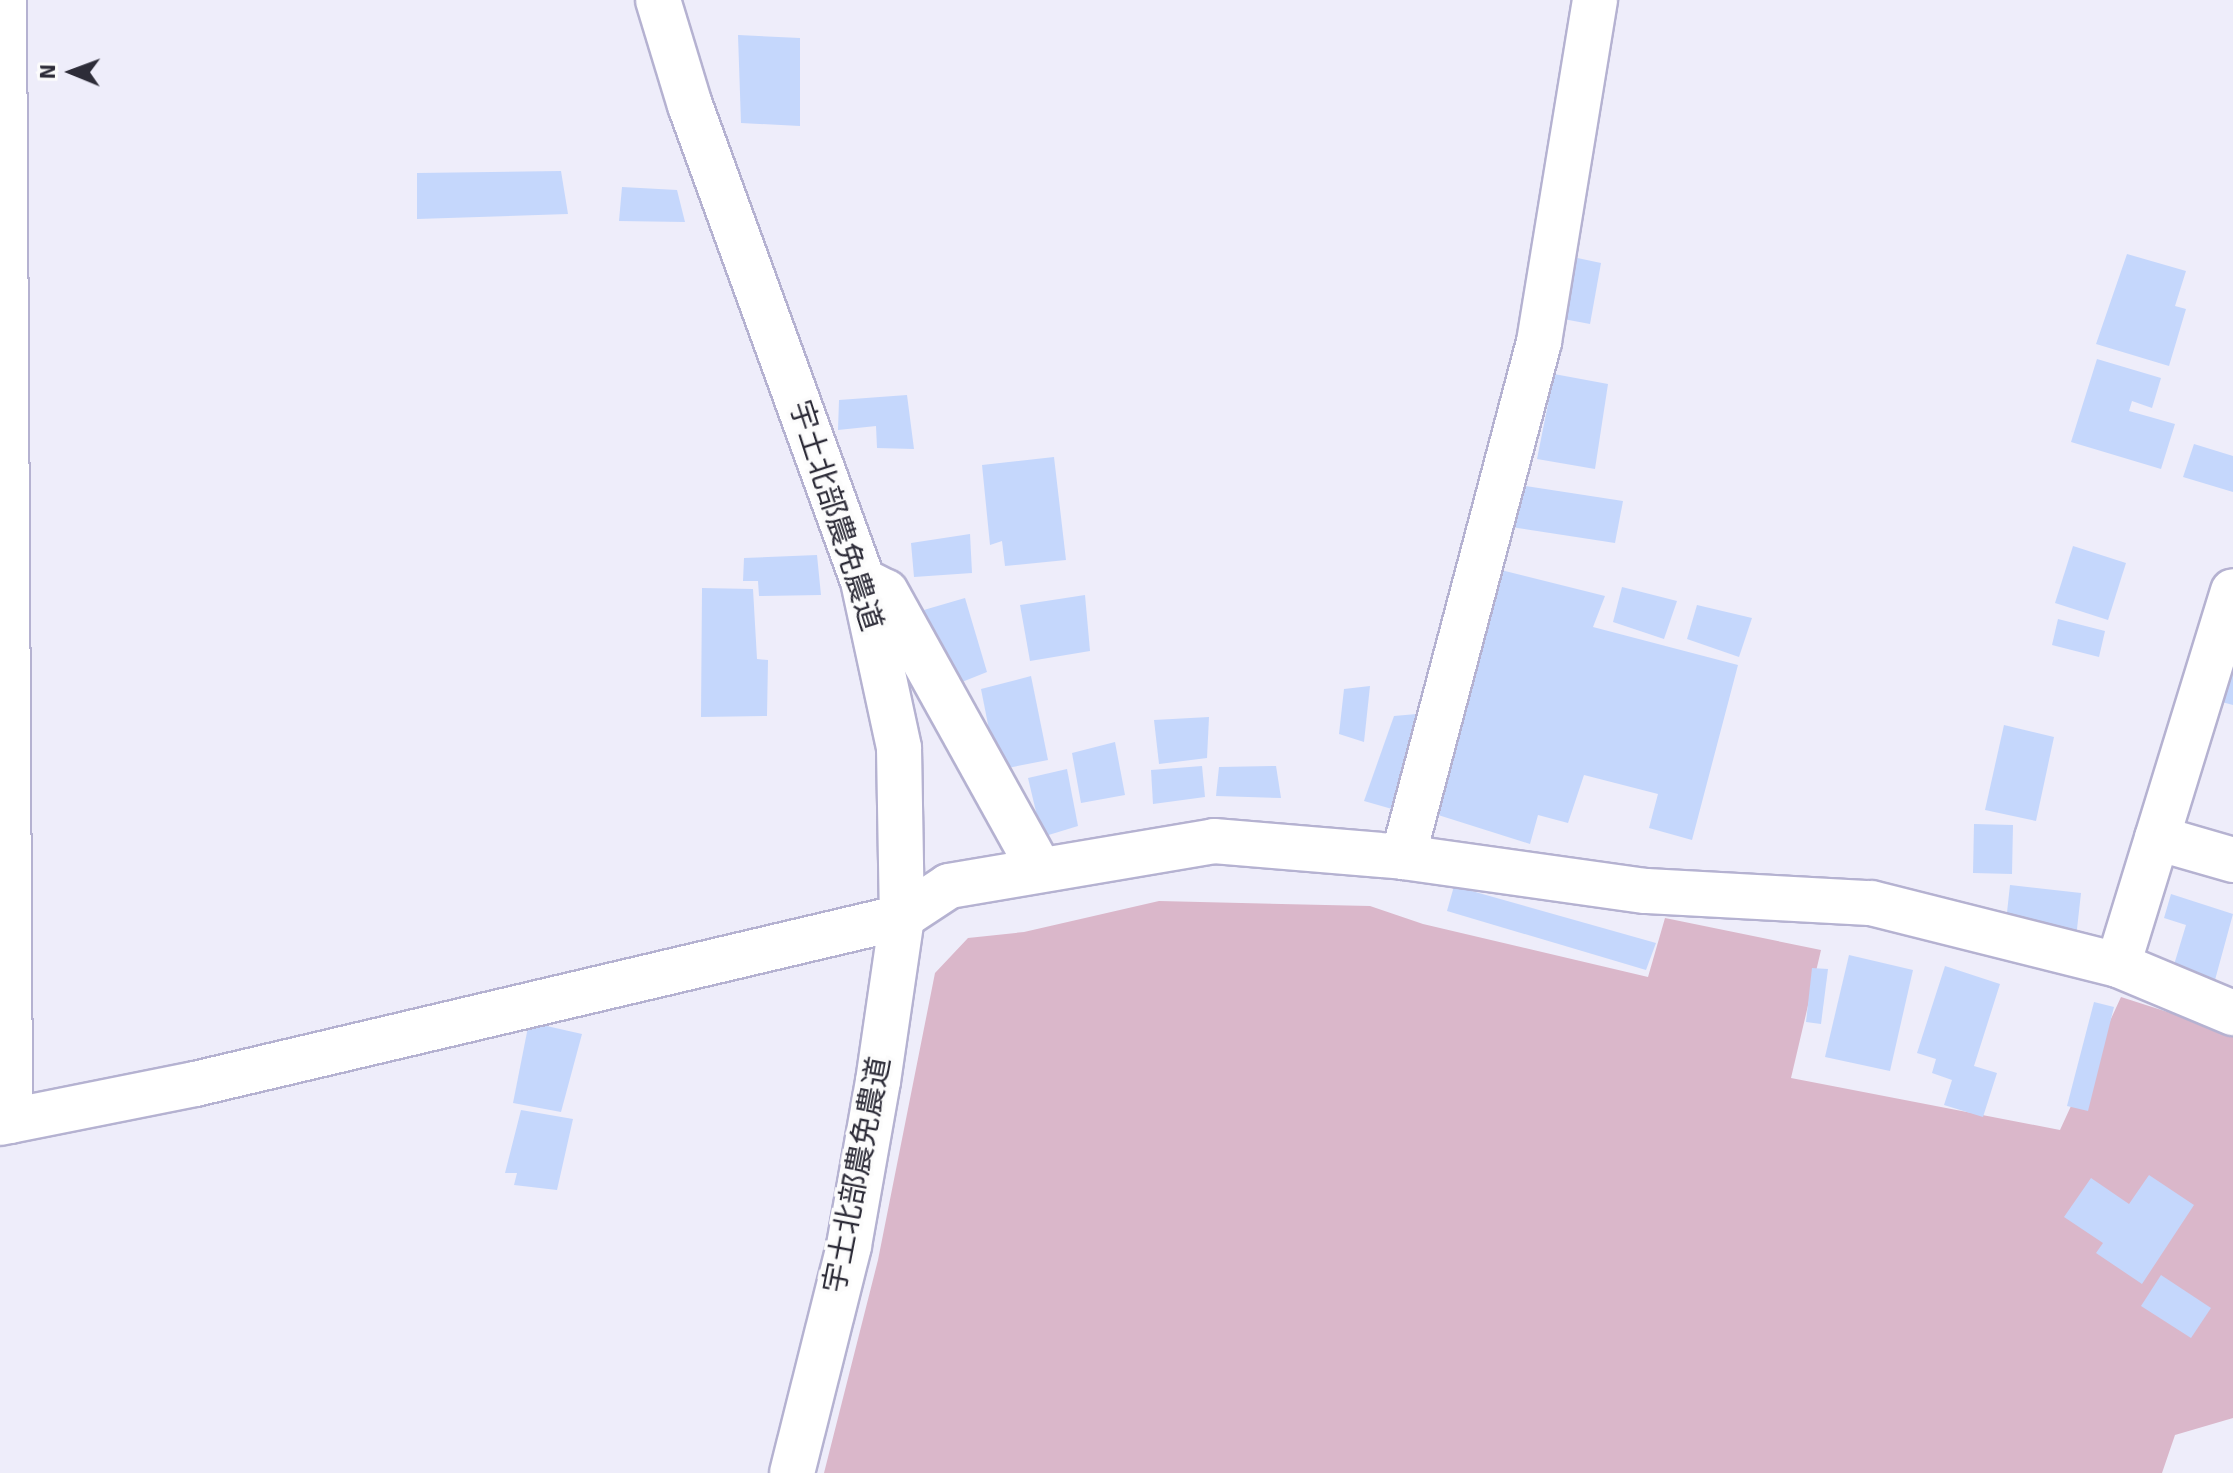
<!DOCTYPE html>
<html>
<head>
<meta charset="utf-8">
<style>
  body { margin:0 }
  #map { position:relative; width:2233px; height:1473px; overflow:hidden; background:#eeedfa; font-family:Signika,"Noto Sans JP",sans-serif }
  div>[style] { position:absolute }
  .green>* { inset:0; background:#dab7ca }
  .building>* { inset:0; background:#c5d7fc }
  .roads { filter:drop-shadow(2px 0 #b5b2d1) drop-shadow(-2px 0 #b5b2d1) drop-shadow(0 2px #b5b2d1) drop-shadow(0 -2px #b5b2d1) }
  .minor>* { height:44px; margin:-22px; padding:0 22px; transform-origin:22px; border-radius:22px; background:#fff }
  span { translate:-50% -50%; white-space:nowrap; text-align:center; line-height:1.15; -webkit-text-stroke:7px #fcfcfc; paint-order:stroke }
  .street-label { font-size:30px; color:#2d2c38 }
  .north { position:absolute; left:32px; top:32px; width:80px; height:80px; -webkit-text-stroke:6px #fcfcfc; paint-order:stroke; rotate:271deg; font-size:22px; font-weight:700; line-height:32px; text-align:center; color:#2d2c38 }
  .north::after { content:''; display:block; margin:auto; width:28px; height:36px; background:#2d2c38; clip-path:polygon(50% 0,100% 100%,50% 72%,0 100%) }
</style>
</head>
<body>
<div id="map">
  <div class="green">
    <div style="clip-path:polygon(1159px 901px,1370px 906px,1423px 924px,1648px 977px,1665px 918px,1821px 950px,1791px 1078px,2060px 1130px,2121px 997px,2233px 1033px,2233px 1418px,2175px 1435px,2162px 1473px,824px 1473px,878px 1260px,935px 973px,968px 938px,1024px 932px)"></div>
  </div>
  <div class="building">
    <div style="clip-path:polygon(738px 35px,800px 38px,800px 126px,741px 123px)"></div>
    <div style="clip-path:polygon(561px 171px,568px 214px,417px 219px,417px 173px)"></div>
    <div style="clip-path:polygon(622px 187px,677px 190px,685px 222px,619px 221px)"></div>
    <div style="clip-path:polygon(2127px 254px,2186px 271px,2175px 306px,2186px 309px,2169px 366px,2096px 344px)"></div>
    <div style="clip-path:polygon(1568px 256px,1601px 263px,1590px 324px,1558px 318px)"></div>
    <div style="clip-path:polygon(2097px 359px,2161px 378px,2152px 408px,2132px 401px,2129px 411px,2175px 424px,2161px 469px,2071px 442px)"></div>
    <div style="clip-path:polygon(1554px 374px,1608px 384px,1595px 469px,1537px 459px)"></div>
    <div style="clip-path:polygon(907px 395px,914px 449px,877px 448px,876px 426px,838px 430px,839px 400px)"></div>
    <div style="clip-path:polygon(2194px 444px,2233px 456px,2233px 492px,2183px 477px)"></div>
    <div style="clip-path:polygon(1054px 457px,1066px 560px,1005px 566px,1002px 541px,990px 545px,982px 465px)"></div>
    <div style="clip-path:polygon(1519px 485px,1623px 501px,1615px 543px,1511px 527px)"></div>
    <div style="clip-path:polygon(970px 534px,972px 573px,914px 577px,911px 543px)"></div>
    <div style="clip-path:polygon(2073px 546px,2126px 563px,2108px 620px,2055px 603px)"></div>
    <div style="clip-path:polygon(817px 555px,821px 595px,759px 596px,758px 581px,743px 581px,744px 558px)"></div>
    <div style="clip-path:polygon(1501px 570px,1605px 596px,1593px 627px,1738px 665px,1692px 840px,1649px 828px,1658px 794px,1584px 775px,1568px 823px,1538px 815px,1530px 844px,1435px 814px)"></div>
    <div style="clip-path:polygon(1622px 587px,1677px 601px,1664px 639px,1613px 622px)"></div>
    <div style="clip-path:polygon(702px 588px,753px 589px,757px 659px,768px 660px,767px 716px,701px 717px)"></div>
    <div style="clip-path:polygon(1085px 595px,1090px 651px,1030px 661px,1020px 605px)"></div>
    <div style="clip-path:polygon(965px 598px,987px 672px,952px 686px,917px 612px)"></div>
    <div style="clip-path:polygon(1697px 605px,1752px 618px,1739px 657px,1687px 639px)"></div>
    <div style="clip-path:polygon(2058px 619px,2105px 631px,2099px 657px,2052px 645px)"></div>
    <div style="clip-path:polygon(2233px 653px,2233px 705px,2218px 701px)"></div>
    <div style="clip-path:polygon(1031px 676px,1048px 760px,997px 770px,981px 689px)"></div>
    <div style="clip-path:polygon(1370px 686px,1364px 742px,1339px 734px,1344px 689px)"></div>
    <div style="clip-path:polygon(1428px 713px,1399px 811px,1364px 801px,1394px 716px)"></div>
    <div style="clip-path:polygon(1209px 717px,1207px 758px,1159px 764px,1154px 720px)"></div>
    <div style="clip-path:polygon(2004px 725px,2054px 737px,2036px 821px,1985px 810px)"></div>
    <div style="clip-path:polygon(1115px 742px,1125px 795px,1081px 803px,1072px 753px)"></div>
    <div style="clip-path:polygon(1202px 766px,1205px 797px,1153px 804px,1151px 770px)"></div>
    <div style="clip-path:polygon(1276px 766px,1281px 798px,1216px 796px,1219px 767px)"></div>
    <div style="clip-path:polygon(1067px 769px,1078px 826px,1042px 837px,1028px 778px)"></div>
    <div style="clip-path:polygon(1974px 824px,2013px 825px,2012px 874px,1973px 873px)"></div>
    <div style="clip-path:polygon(2010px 885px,2081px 893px,2076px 938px,2005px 931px)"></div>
    <div style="clip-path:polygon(1454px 886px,1656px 943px,1646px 970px,1447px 911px)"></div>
    <div style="clip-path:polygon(2171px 894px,2233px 914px,2212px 991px,2170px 978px,2186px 925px,2164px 918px)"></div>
    <div style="clip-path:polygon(1849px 955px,1913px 970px,1890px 1071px,1825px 1057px)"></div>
    <div style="clip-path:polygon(1945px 966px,2000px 984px,1974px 1066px,1997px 1073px,1983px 1117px,1944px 1105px,1952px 1080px,1932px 1073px,1936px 1059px,1917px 1053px)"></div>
    <div style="clip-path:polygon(1812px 968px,1828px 969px,1821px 1024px,1806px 1022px)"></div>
    <div style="clip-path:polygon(2094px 1002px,2114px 1007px,2088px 1111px,2067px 1106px)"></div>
    <div style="clip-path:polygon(529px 1022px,582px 1034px,561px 1112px,513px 1103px)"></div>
    <div style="clip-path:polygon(521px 1110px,573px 1119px,557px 1190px,514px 1185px,517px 1173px,505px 1173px)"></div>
    <div style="clip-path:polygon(2149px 1175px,2194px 1205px,2142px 1284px,2096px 1253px,2103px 1243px,2064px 1217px,2091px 1178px,2129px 1204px)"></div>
    <div style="clip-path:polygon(2161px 1275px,2211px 1308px,2191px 1338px,2141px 1306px)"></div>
  </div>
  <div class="roads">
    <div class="minor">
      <div style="left:4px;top:0;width:1121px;rotate:89.69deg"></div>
      <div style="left:658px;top:0;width:110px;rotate:73.1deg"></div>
      <div style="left:690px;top:105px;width:506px;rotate:70.03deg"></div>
      <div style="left:863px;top:581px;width:171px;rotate:77.8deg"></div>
      <div style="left:899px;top:748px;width:169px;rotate:89deg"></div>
      <div style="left:902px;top:917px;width:166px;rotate:98.3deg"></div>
      <div style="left:878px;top:1081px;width:168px;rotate:100deg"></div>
      <div style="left:849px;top:1246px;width:234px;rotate:104.1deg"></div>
      <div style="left:866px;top:582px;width:22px;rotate:27deg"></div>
      <div style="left:886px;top:592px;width:316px;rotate:61deg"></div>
      <div style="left:2157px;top:838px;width:79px;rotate:16.1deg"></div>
      <div style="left:1403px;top:857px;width:533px;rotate:-75.21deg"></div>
      <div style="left:1539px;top:342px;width:347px;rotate:-80.7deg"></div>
      <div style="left:2118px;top:965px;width:391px;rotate:-72.9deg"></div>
      <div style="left:0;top:1123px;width:199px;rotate:-11.3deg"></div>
      <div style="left:195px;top:1084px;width:726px;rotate:-13.29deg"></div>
      <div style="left:902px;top:917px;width:56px;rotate:-33.4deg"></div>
      <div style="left:949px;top:886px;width:269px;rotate:-9.6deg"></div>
      <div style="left:1214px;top:841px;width:190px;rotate:4.8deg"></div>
      <div style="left:1403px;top:857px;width:245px;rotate:8deg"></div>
      <div style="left:1646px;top:891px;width:225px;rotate:3.1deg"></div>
      <div style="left:1871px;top:903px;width:255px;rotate:14.1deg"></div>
      <div style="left:2118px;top:965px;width:125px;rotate:22.7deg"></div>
    </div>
  </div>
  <div class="street-label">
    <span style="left:835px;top:516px;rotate:72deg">宇土北部農免農道</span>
    <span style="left:858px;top:1175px;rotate:-79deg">宇土北部農免農道</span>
  </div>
  <div class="north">N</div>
</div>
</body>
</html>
